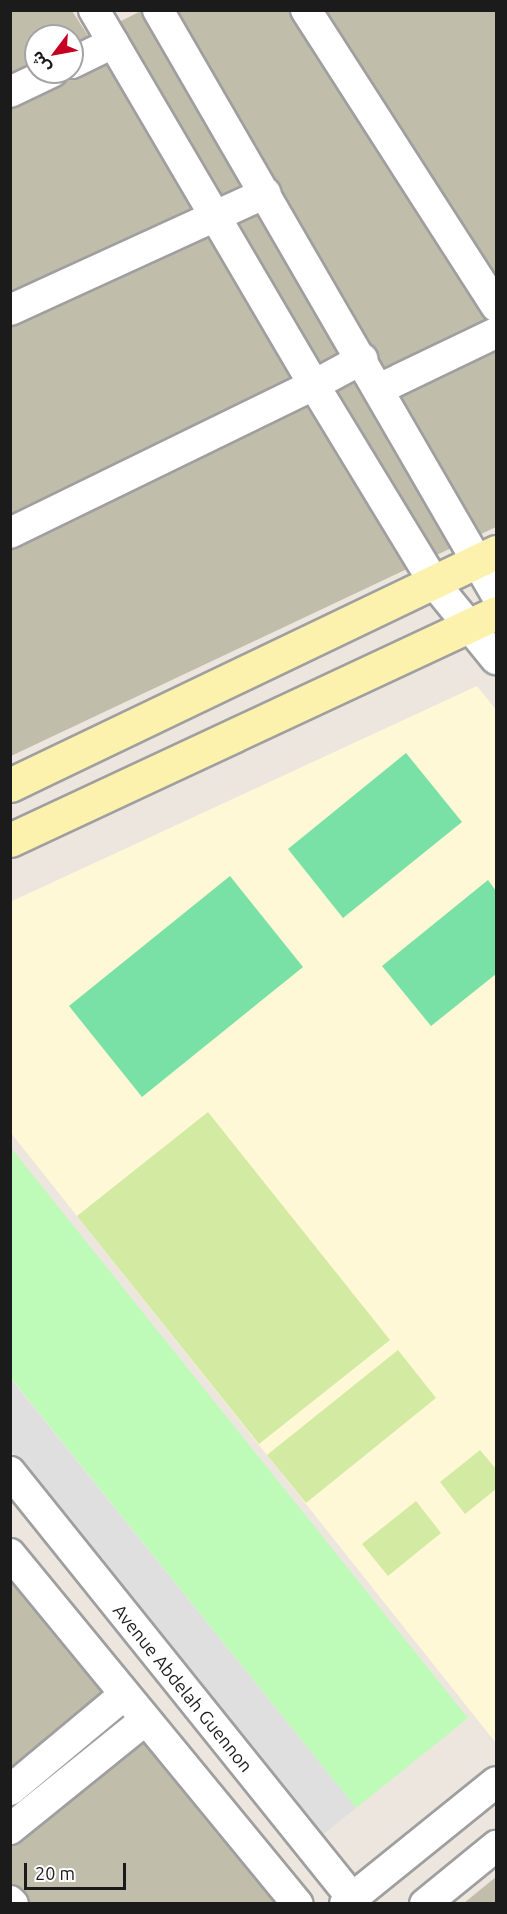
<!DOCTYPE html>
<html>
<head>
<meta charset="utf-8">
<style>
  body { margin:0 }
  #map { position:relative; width:507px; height:1914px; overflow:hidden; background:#ede6df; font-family:Ubuntu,"Noto Sans Arabic",sans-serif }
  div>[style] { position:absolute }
  .education>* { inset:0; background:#fff8d6 }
  .construction>* { inset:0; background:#c1bdab }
  .grass>* { inset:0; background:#d2eaa2 }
  .park>* { inset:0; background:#befbb8 }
  .pitch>* { inset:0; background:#79e0a6 }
  .parking>* { inset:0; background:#dfdfdf }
  .roads { filter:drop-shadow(2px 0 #9f9f9f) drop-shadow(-2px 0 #9f9f9f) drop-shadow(0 2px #9f9f9f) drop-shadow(0 -2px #9f9f9f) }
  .street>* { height:30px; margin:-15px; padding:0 15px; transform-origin:15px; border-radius:15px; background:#fff }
  .secondary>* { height:33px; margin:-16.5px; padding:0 16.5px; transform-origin:16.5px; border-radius:16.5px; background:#fcf2ae }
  span { translate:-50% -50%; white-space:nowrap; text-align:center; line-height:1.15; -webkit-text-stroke:4.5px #fff; paint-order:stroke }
  .street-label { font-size:18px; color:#1b1b1b }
  .frame { position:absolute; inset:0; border:12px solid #1b1b1b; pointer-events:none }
  .north { position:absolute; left:24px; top:24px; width:60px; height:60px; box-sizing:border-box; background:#fff; border:2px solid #a4a4a4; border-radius:50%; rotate:238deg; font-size:16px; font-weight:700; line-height:24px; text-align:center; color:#1b1b1b }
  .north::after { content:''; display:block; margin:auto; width:21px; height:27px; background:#c50023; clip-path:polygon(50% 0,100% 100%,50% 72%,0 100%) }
  .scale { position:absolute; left:24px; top:1863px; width:102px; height:27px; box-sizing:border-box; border:3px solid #1b1b1b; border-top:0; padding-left:8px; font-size:18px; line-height:21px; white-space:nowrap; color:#1b1b1b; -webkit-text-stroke:4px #fff; paint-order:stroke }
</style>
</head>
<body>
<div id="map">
  <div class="education">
    <div style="clip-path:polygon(477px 686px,496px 710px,496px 1743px,11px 1133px,10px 902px)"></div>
  </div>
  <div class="construction">
    <div style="clip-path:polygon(evenodd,10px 11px,72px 11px,89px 37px,141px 11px,496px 11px,496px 527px,11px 756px,10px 11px,36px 36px,72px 36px,72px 72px,36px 72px,36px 36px)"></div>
    <div style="clip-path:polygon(11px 1575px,285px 1903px,11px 1903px)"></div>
    <div style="clip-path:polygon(496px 1877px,496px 1903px,464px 1903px,491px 1881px)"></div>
  </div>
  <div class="grass">
    <div style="clip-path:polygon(208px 1112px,390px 1340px,259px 1444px,77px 1216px)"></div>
    <div style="clip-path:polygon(398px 1350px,436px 1398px,306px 1503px,267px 1455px)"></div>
    <div style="clip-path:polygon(480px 1450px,496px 1469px,496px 1489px,465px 1514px,440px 1482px)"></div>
    <div style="clip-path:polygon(416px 1501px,441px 1533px,388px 1576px,362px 1544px)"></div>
  </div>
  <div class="park">
    <div style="clip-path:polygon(11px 1148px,468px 1718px,356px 1808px,11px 1378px)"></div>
  </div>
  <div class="pitch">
    <div style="clip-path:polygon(406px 753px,462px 822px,343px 918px,288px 849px)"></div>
    <div style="clip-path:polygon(230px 876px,303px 967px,142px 1097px,69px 1006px)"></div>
    <div style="clip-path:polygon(488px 880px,496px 891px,496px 974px,431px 1026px,382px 966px)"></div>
  </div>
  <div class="parking">
    <div style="clip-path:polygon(10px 1378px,356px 1808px,320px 1837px,11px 1450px)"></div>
  </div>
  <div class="roads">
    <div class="street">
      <div style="left:94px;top:10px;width:435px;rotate:59.6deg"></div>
      <div style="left:314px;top:385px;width:233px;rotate:58.7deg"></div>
      <div style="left:435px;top:584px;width:97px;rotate:50.9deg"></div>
      <div style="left:158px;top:10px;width:675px;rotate:59.94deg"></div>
      <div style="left:306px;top:10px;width:352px;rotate:57.3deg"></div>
      <div style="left:72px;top:63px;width:46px;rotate:-26deg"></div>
      <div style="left:10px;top:92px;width:47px;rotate:-25.5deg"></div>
      <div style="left:10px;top:310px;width:281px;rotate:-24.6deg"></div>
      <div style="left:379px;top:389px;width:130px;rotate:-25.6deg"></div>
      <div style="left:10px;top:533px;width:338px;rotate:-26deg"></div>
      <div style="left:314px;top:385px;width:55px;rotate:-28.4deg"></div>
      <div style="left:10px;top:1472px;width:554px;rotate:51.23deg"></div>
      <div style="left:10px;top:1554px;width:453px;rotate:50.6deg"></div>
      <div style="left:10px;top:1790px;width:148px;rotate:-39.8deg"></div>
      <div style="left:10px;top:1829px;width:174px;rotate:-38.9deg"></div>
      <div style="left:10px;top:1901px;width:4px;rotate:45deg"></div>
      <div style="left:345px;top:1904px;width:194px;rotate:-38.9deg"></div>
      <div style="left:425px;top:1904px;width:92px;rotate:-39.2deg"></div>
    </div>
    <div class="secondary">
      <div style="left:10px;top:785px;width:539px;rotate:-25.61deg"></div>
      <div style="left:10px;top:840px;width:536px;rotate:-25.04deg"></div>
    </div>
  </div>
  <div class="street-label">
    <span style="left:183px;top:1688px;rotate:51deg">Avenue Abdelah Guennon</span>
  </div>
  <div class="frame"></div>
  <div class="north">ش</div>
  <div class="scale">20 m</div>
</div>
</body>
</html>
